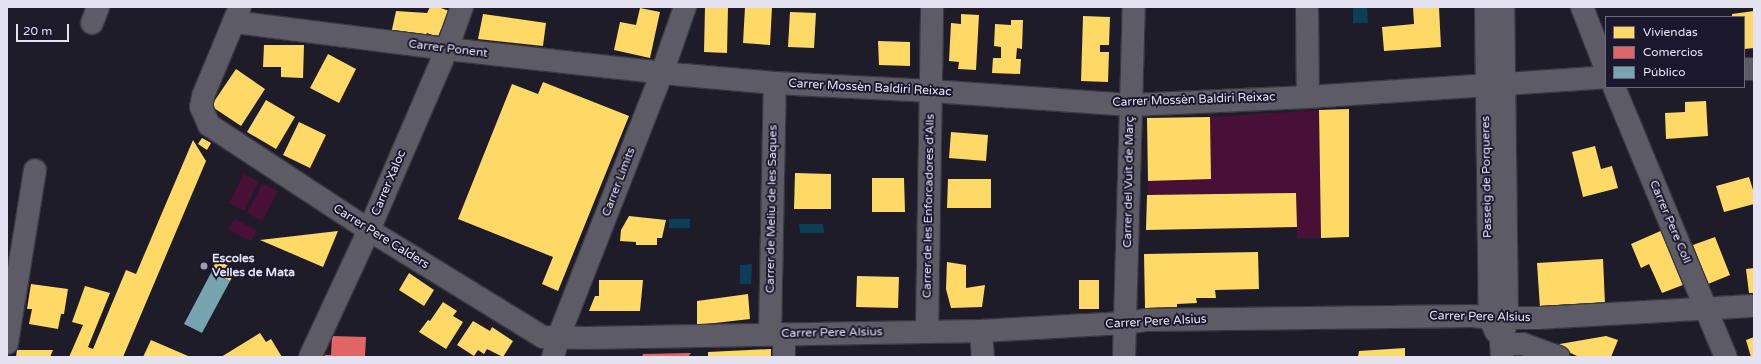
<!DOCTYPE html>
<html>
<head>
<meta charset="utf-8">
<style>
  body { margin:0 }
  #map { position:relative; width:1761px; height:364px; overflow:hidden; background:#1e1c28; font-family:"Varela Round",sans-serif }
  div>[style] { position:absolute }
  .green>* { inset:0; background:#491037 }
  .water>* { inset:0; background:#0c3e58 }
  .homes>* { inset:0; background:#ffd966 }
  .shops>* { inset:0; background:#e06666 }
  .public>* { inset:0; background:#76a5af }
  .roads { filter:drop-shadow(1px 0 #393841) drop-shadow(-1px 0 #393841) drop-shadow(0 1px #393841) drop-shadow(0 -1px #393841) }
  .minor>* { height:22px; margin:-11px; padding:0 11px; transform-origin:11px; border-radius:11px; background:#5d5b65 }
  .dots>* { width:11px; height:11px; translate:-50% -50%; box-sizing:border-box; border:2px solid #1b172d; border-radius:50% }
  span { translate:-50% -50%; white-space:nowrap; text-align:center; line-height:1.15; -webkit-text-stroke:4px #1b172d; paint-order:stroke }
  .street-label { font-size:12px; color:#e5e3f2 }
  .poi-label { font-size:12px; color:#e5e3f2; font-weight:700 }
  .left { translate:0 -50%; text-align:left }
  .frame { position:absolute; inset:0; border:8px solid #e5e3f2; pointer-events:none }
  .legend { position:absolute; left:1605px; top:16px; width:140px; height:72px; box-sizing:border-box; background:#1b172d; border:1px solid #6c697c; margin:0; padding:5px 7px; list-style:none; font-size:12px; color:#e5e3f2 }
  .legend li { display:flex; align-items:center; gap:8px; height:20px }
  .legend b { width:20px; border:1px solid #6c697c }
  .scale { position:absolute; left:16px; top:24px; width:53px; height:18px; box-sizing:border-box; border:2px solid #e5e3f2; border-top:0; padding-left:5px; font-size:12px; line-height:14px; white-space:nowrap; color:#e5e3f2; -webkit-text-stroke:3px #1b172d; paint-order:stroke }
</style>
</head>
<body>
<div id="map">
  <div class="green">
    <div style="clip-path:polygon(1319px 110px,1321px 238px,1297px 238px,1296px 193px,1147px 195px,1148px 181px,1211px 179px,1210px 117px)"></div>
    <div style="clip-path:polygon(244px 174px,259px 182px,244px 211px,229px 203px)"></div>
    <div style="clip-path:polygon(262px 184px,278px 191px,262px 221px,247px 213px)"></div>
    <div style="clip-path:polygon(234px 219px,257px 230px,251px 241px,228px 230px)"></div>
  </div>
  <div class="water">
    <div style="clip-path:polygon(1353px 7px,1367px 7px,1368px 23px,1353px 23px)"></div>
    <div style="clip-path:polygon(669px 219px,690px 219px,690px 228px,669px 228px)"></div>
    <div style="clip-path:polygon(799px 224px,823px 224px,824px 233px,800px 233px)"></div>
    <div style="clip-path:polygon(752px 264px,751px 284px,740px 284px,740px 265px)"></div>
  </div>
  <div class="homes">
    <div style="clip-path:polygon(430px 7px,438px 7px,452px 12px,445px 30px,441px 29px,438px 37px,427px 33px,424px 37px,391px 34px,396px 11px,427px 13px)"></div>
    <div style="clip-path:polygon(705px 7px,728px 7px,727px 53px,704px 52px)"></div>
    <div style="clip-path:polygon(745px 7px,772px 7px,770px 45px,743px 43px)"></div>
    <div style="clip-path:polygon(1413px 7px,1439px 7px,1441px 47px,1384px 51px,1382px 27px,1414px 24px)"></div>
    <div style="clip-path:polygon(640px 8px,660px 12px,650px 58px,614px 50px,620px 22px,636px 25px)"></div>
    <div style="clip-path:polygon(1754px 11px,1754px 48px,1744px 49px,1744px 17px,1732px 17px,1732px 14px)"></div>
    <div style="clip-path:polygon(790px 12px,816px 13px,814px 48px,788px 47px)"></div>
    <div style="clip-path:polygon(483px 14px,546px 23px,543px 46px,478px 39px)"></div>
    <div style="clip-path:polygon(961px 14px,979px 15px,976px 70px,958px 69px,959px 62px,949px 61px,951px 23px,961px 24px)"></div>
    <div style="clip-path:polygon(1083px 16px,1110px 17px,1109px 45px,1100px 45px,1100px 52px,1109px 52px,1108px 82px,1081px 81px)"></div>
    <div style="clip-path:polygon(1011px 20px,1023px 20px,1022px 49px,1017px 48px,1016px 59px,1021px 59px,1020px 74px,992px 73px,993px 58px,1001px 58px,1001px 47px,994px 46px,995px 24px,1011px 25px)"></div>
    <div style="clip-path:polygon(878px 41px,910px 42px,910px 66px,879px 65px)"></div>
    <div style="clip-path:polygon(264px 45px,304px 45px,303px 78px,281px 77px,281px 67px,263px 67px)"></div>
    <div style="clip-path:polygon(328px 54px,356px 69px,339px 103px,310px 88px)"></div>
    <div style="clip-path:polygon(236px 69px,265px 89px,241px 126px,211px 106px)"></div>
    <div style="clip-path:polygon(543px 82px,629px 116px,558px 291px,542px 284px,553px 257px,458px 219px,512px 84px,538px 94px)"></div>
    <div style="clip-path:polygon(266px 100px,295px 117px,276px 149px,247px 132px)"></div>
    <div style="clip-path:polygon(1706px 101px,1708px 136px,1666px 139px,1665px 113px,1685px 112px,1685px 102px)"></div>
    <div style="clip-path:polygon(1349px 109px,1349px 237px,1321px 238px,1319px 110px)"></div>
    <div style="clip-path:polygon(1210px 117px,1211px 179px,1148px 181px,1147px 118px)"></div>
    <div style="clip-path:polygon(299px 122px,326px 135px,310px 168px,283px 155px)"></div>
    <div style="clip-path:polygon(951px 132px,988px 135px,986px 161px,949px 158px)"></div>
    <div style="clip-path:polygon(202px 138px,211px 143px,207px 150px,198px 144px)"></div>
    <div style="clip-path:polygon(193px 140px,206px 161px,123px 357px,69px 357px,83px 325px,72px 322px,85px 286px,110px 293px,88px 347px,93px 349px,126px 270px,136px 274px)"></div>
    <div style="clip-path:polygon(1595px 146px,1601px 169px,1612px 166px,1618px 188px,1583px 197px,1572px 152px)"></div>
    <div style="clip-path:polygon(795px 173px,831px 174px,831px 209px,794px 209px)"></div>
    <div style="clip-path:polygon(1749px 177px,1754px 193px,1754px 204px,1724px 212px,1716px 186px)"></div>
    <div style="clip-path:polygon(872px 178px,904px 178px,905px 212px,872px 212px)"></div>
    <div style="clip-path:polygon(948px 179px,991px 179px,991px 208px,947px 208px)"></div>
    <div style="clip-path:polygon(1296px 193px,1297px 227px,1146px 230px,1147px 195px)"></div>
    <div style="clip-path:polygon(629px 216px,666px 220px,662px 238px,657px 238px,657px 245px,636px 245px,636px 242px,620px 241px,621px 230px)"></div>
    <div style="clip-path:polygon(1665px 229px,1688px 283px,1662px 293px,1649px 264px,1641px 268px,1631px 244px)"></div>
    <div style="clip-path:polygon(338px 231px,323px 267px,260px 240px)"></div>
    <div style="clip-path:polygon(1715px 237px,1730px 275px,1708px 284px,1693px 245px)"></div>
    <div style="clip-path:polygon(1258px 252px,1259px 289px,1215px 290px,1216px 298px,1196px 298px,1197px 303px,1177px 304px,1177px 307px,1145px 308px,1144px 254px)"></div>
    <div style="clip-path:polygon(1603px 259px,1605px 304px,1540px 308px,1537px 263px)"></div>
    <div style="clip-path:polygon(217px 260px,236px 270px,230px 281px,211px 271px)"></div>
    <div style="clip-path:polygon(947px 262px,966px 265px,966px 288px,985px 285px,982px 307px,951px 308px,946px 289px)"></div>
    <div style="clip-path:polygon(1754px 268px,1754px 293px,1749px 293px,1746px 269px)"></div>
    <div style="clip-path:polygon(409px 273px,434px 290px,424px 306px,399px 290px)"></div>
    <div style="clip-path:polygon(857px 276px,899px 277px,898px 308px,856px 307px)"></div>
    <div style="clip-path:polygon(599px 280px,643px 280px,640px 311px,589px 311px,595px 296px,599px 296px)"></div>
    <div style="clip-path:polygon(1079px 280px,1099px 280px,1099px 309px,1079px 309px)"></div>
    <div style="clip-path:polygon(31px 284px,68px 289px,64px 314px,61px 314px,58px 329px,29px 324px,32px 309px,27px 309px)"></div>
    <div style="clip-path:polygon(748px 294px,750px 319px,697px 325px,697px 301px)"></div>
    <div style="clip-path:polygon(443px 302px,457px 311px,453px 316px,463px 322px,446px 349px,419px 332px,428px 320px,430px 321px)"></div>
    <div style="clip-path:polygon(473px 321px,490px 331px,492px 327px,513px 341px,503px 357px,487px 349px,484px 354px,478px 350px,474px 356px,457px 345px)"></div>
    <div style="clip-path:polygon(260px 333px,266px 342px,271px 339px,282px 357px,221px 357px)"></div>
    <div style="clip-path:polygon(1606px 336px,1618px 340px,1611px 357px,1579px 357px,1554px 345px)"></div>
    <div style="clip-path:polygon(1754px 337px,1754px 357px,1751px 357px,1746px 340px)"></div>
    <div style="clip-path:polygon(151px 340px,188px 356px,187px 357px,143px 357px)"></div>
    <div style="clip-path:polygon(1405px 348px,1405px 357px,1358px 357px,1359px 351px)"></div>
    <div style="clip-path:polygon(771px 349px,771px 357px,708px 357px,708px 352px)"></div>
    <div style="clip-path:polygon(17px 350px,53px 350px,50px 357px,16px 357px)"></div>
  </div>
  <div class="shops">
    <div style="clip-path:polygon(332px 336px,366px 337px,365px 357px,325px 357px,325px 355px,331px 355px)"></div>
    <div style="clip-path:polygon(691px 353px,688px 357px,642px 357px,643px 354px)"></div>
  </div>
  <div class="public">
    <div style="clip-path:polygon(212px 271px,230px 281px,202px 333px,184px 324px)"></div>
  </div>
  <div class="roads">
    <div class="minor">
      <div style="left:240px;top:7px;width:96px;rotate:112.6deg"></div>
      <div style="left:203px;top:96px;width:11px;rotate:100deg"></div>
      <div style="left:201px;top:107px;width:20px;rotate:66deg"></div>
      <div style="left:209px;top:125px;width:191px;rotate:33.3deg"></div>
      <div style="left:369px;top:230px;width:204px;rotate:31.6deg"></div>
      <div style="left:543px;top:337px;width:43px;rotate:1.3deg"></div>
      <div style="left:586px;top:338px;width:395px;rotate:-1deg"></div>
      <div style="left:981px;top:331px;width:144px;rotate:-3.2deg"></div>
      <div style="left:1125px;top:323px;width:22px;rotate:-8deg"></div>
      <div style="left:1147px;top:320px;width:326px;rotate:-0.7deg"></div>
      <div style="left:1473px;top:316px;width:17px;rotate:7deg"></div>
      <div style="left:1490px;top:318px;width:48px"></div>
      <div style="left:1538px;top:318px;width:216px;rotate:-3.2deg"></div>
      <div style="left:1307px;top:7px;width:90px;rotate:89.4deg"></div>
      <div style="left:1486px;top:7px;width:311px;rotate:89.3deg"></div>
      <div style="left:1490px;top:318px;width:15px;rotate:67deg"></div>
      <div style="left:1582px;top:7px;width:66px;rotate:68.8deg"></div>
      <div style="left:234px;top:22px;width:215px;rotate:7.2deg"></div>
      <div style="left:447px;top:49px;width:238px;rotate:6.3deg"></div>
      <div style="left:684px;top:75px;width:91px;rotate:5deg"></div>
      <div style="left:775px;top:83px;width:156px;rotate:2.9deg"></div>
      <div style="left:931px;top:91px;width:200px;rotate:4deg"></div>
      <div style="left:1131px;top:105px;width:177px;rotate:-2.6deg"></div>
      <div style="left:1308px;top:97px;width:299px;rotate:-3.8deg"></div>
      <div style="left:92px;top:23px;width:17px;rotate:-69deg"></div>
      <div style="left:1744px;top:69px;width:10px"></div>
      <div style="left:1614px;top:87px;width:292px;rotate:67.5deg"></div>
      <div style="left:981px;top:331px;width:26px;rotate:86deg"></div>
      <div style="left:927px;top:332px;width:325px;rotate:-89.1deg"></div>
      <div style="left:770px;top:334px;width:251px;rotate:-88.9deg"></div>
      <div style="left:784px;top:334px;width:23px;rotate:90deg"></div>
      <div style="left:7px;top:343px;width:175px;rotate:-80.8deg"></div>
      <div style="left:1501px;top:344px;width:22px"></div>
      <div style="left:1523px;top:344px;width:38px;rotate:20deg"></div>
      <div style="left:310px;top:357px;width:140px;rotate:-65.1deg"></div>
      <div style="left:369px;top:230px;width:197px;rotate:-66.7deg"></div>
      <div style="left:447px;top:49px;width:45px;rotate:-70.3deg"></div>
      <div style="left:553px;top:357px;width:20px;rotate:-75deg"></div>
      <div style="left:558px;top:338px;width:285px;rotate:-68.6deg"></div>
      <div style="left:662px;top:73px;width:70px;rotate:-70.8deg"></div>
      <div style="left:1124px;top:357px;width:350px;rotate:-88.4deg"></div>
      <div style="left:1502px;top:357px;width:13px;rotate:-94deg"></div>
      <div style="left:1501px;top:344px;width:27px;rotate:-77deg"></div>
      <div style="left:1507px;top:318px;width:311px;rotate:-90.7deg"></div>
    </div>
  </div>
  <div class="dots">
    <div style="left:204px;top:266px;background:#9f9dab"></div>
  </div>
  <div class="street-label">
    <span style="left:448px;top:49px;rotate:7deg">Carrer Ponent</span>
    <span style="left:870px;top:88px;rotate:3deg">Carrer Mossèn Baldiri Reixac</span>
    <span style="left:1194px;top:100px;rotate:-2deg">Carrer Mossèn Baldiri Reixac</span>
    <span style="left:1487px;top:177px;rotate:-91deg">Passeig de Porqueres</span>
    <span style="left:619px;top:182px;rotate:-69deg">Carrer Límits</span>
    <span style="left:1129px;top:182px;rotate:-89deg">Carrer del Vuit de Març</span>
    <span style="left:389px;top:183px;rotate:-67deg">Carrer Xaloc</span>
    <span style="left:929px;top:206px;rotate:-89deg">Carrer de les Enforcadores d'Alls</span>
    <span style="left:772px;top:209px;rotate:-89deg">Carrer de Meliu de les Saques</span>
    <span style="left:1670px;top:222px;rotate:67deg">Carrer Pere Coll</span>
    <span style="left:381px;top:237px;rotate:32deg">Carrer Pere Calders</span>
    <span style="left:1480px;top:317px;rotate:1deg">Carrer Pere Alsius</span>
    <span style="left:1156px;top:322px;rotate:-3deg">Carrer Pere Alsius</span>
    <span style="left:832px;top:333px;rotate:-1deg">Carrer Pere Alsius</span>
  </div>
  <div class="poi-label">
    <span class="left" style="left:212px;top:266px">Escoles<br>Velles de Mata</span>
  </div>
  <div class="frame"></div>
  <ul class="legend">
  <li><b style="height:11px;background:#ffd966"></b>Viviendas</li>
  <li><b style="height:11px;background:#e06666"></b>Comercios</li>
  <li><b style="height:11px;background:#76a5af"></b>Público</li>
  </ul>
  <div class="scale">20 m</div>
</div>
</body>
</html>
